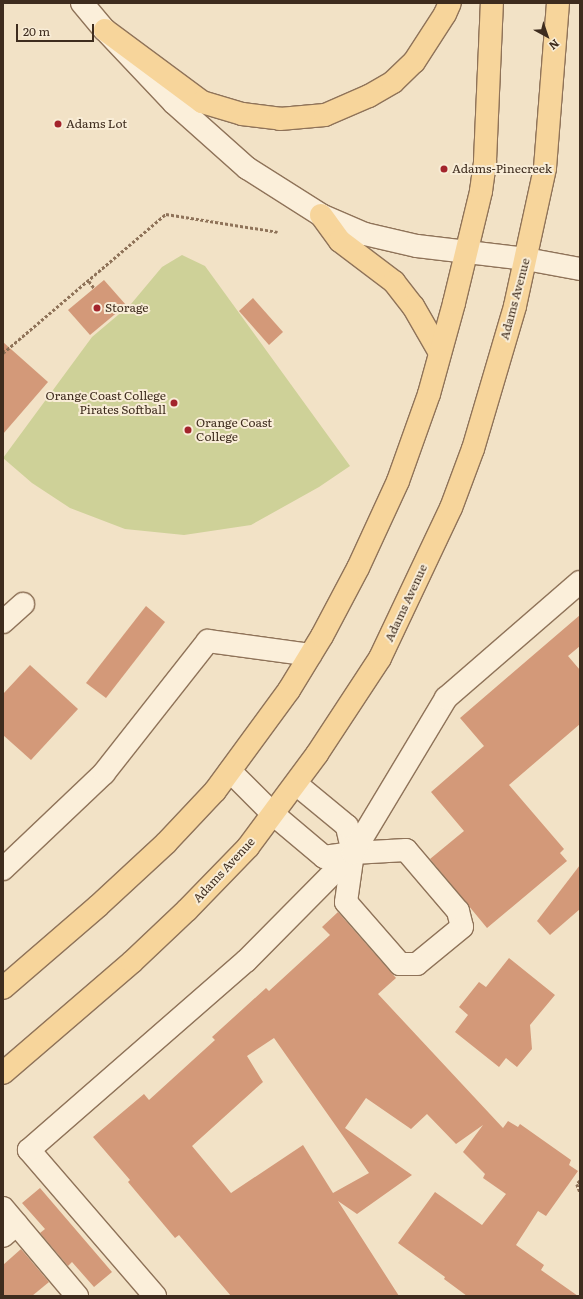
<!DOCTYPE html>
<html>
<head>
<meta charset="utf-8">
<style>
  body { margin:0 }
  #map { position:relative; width:583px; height:1299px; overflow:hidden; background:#f2e2c6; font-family:Literata,serif }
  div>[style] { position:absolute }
  .green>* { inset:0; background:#ced198 }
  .building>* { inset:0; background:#d39979 }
  .path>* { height:2.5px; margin-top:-1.25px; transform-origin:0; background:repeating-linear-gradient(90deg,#8f7359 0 3px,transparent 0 5px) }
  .roads { filter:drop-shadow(1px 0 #8f7359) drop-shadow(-1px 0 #8f7359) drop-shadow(0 1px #8f7359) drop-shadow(0 -1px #8f7359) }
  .minor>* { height:22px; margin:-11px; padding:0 11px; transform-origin:11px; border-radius:11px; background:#fbefda }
  .major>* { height:22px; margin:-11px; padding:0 11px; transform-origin:11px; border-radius:11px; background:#f7d59b }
  .dots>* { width:11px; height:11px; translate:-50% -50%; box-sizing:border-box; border:2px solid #f8ecd6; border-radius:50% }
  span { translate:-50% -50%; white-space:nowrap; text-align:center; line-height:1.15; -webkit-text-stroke:4px #f8ecd6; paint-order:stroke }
  .poi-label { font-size:12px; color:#3e2c1e }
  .left { translate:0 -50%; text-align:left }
  .right { translate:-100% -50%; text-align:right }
  .street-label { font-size:12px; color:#3e2c1e }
  .frame { position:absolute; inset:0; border:4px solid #3e2c1e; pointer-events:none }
  .north { position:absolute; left:527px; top:16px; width:40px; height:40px; -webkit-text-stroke:3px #f8ecd6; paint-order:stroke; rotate:140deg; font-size:11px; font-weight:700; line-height:16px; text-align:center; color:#3e2c1e }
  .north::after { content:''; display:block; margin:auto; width:14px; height:18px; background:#3e2c1e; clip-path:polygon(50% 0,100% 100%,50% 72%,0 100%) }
  .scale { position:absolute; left:16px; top:24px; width:78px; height:18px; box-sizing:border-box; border:2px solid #3e2c1e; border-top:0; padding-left:5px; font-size:12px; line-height:14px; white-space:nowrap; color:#3e2c1e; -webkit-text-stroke:3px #f8ecd6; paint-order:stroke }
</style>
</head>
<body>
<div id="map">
  <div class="green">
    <div style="clip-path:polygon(182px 255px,205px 266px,350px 466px,319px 487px,251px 525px,184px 535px,125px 529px,70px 508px,32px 483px,3px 458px,92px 337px,131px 304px,162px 267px)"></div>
  </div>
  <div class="building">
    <div style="clip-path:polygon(104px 280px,126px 305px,90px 335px,68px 310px)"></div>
    <div style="clip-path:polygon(253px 298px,283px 332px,269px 345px,239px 311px)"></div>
    <div style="clip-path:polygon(3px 342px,48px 382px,3px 434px)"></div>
    <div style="clip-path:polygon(146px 606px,165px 622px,106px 698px,86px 683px)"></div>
    <div style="clip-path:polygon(580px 615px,580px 646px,568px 656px,580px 670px,580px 724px,509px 785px,564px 849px,560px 853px,567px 861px,487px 928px,430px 859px,464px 831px,431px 792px,484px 746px,460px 718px)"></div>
    <div style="clip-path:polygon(30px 665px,78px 709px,31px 760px,3px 735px,3px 694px)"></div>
    <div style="clip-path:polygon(580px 865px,580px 909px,550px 935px,537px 921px)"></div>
    <div style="clip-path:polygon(evenodd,338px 912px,396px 978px,378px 994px,503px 1128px,508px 1121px,518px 1127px,520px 1124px,571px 1160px,569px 1165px,578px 1171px,546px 1216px,538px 1211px,516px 1245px,544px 1265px,541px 1270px,578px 1296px,467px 1296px,444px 1279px,445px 1277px,398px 1243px,435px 1192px,482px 1225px,506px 1194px,483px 1178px,485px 1174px,463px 1152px,483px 1125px,456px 1144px,427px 1114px,411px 1129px,366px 1098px,345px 1128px,412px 1175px,357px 1214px,338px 1201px,399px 1296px,231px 1296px,179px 1235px,175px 1238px,128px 1182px,130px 1180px,93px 1137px,144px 1094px,149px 1100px,215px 1040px,212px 1037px,266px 988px,269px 991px,330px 935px,322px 927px,338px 912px,274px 1038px,369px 1173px,333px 1193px,303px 1145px,231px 1193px,192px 1146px,263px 1082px,247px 1056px,274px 1038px)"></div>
    <div style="clip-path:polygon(509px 958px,555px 995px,530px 1025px,532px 1049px,517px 1067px,506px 1058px,499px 1067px,455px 1032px,468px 1015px,459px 1007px,479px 982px,486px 987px)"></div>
    <div style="clip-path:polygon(40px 1188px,112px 1272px,94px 1287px,72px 1262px,68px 1266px,40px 1233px,45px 1229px,22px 1203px)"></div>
    <div style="clip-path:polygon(21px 1249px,49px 1282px,32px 1296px,3px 1296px,3px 1265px)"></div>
  </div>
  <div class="path">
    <div style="left:89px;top:281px;width:9px;rotate:54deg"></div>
    <div style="left:3px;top:353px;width:214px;rotate:-40.5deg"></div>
    <div style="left:166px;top:214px;width:113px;rotate:9.1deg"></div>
    <div style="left:580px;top:1181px;width:4px;rotate:135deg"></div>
    <div style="left:577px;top:1184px;width:9px;rotate:69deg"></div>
  </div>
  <div class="roads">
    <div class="minor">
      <div style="left:82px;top:3px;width:35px;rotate:50deg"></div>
      <div style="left:105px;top:30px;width:100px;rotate:46.6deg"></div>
      <div style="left:174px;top:103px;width:98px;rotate:41.7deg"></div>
      <div style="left:247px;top:168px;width:88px;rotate:32.4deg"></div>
      <div style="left:321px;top:215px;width:48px;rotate:23.4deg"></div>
      <div style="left:365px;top:234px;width:53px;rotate:13deg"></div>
      <div style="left:417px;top:246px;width:110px;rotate:6.8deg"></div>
      <div style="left:526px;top:259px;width:55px;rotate:10.5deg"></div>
      <div style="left:3px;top:622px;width:27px;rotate:-42deg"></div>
      <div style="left:230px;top:771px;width:61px;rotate:45deg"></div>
      <div style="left:273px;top:814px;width:67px;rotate:40.1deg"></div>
      <div style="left:324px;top:857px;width:29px;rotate:-8deg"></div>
      <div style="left:353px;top:853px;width:53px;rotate:-3.2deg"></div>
      <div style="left:406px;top:850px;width:80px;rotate:49.6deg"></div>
      <div style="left:458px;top:911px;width:16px;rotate:76deg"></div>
      <div style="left:462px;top:927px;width:58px;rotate:140.6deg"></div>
      <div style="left:417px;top:964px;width:17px;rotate:180deg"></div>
      <div style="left:400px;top:964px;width:82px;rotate:-131.1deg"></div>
      <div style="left:346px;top:902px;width:49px;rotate:-81.9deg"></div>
      <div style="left:353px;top:853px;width:28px;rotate:-103deg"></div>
      <div style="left:347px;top:826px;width:66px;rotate:-140.5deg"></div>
      <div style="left:3px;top:869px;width:139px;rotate:-43.5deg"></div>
      <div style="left:104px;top:773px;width:168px;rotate:-51.8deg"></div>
      <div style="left:208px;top:641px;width:103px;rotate:7.8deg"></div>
      <div style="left:3px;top:1208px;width:115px;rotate:49.9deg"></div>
      <div style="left:3px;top:1236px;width:18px;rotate:-41deg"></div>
      <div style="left:155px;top:1296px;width:193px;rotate:-130.8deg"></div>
      <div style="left:29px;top:1150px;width:288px;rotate:-41.1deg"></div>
      <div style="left:246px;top:961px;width:152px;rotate:-45.3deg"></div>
      <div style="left:353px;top:853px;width:181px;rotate:-59deg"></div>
      <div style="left:446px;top:698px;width:177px;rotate:-40.9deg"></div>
    </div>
    <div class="major">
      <div style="left:105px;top:30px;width:121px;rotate:36.6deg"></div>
      <div style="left:202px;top:102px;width:42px;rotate:16.7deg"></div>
      <div style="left:242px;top:114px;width:38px;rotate:7deg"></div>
      <div style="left:280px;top:119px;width:45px;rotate:-5.1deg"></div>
      <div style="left:325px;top:115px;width:48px;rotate:-23.4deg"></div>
      <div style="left:369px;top:96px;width:28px;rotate:-30deg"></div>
      <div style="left:393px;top:82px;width:29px;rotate:-44deg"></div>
      <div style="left:414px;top:62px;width:57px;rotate:-57.1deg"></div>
      <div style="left:445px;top:14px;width:12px;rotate:-66deg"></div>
      <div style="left:321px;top:215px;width:32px;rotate:54deg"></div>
      <div style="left:340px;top:241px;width:68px;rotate:37.2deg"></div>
      <div style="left:394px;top:282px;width:31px;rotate:52deg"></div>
      <div style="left:413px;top:306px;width:54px;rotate:60.1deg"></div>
      <div style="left:3px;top:988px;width:125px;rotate:-40.8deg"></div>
      <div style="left:98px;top:906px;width:93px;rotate:-42.8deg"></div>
      <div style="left:166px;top:843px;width:71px;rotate:-46.7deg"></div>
      <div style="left:215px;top:791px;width:125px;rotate:-53.8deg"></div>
      <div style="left:289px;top:690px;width:63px;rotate:-58.6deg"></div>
      <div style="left:322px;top:636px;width:77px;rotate:-62.1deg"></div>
      <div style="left:358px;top:568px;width:96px;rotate:-65.3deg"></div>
      <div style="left:398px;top:481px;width:92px;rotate:-70.4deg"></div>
      <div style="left:429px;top:394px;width:94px;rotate:-74.6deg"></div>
      <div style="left:454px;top:303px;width:115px;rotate:-76.4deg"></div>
      <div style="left:481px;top:191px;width:30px;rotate:-82deg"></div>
      <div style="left:485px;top:161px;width:158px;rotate:-87.5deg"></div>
      <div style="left:3px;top:1073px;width:170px;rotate:-40.7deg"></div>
      <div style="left:132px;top:962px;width:76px;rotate:-43.4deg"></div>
      <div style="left:187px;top:910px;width:88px;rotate:-45.9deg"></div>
      <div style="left:248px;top:847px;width:116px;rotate:-53.4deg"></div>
      <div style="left:317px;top:754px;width:115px;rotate:-56.7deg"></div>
      <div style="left:380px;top:658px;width:166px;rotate:-64.7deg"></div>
      <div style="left:451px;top:508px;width:63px;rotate:-69.6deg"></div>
      <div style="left:473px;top:449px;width:149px;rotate:-73.6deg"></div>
      <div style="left:515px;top:306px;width:141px;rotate:-77.7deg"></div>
      <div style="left:545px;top:168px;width:166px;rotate:-85.5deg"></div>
    </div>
  </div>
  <div class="dots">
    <div style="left:58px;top:124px;background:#a3242c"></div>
    <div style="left:444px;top:169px;background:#a3242c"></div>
    <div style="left:97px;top:308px;background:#a3242c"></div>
    <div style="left:174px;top:403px;background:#a3242c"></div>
    <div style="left:188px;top:430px;background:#a3242c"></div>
  </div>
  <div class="poi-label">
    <span class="left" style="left:66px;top:124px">Adams Lot</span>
    <span class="left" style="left:452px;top:169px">Adams-Pinecreek</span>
    <span class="left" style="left:105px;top:308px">Storage</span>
    <span class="right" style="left:166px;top:403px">Orange Coast College<br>Pirates Softball</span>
    <span class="left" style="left:196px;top:430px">Orange Coast<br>College</span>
  </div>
  <div class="street-label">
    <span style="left:515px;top:299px;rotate:-75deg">Adams Avenue</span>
    <span style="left:406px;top:603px;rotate:-65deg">Adams Avenue</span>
    <span style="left:224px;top:870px;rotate:-47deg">Adams Avenue</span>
  </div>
  <div class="frame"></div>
  <div class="north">N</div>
  <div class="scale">20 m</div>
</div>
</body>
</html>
